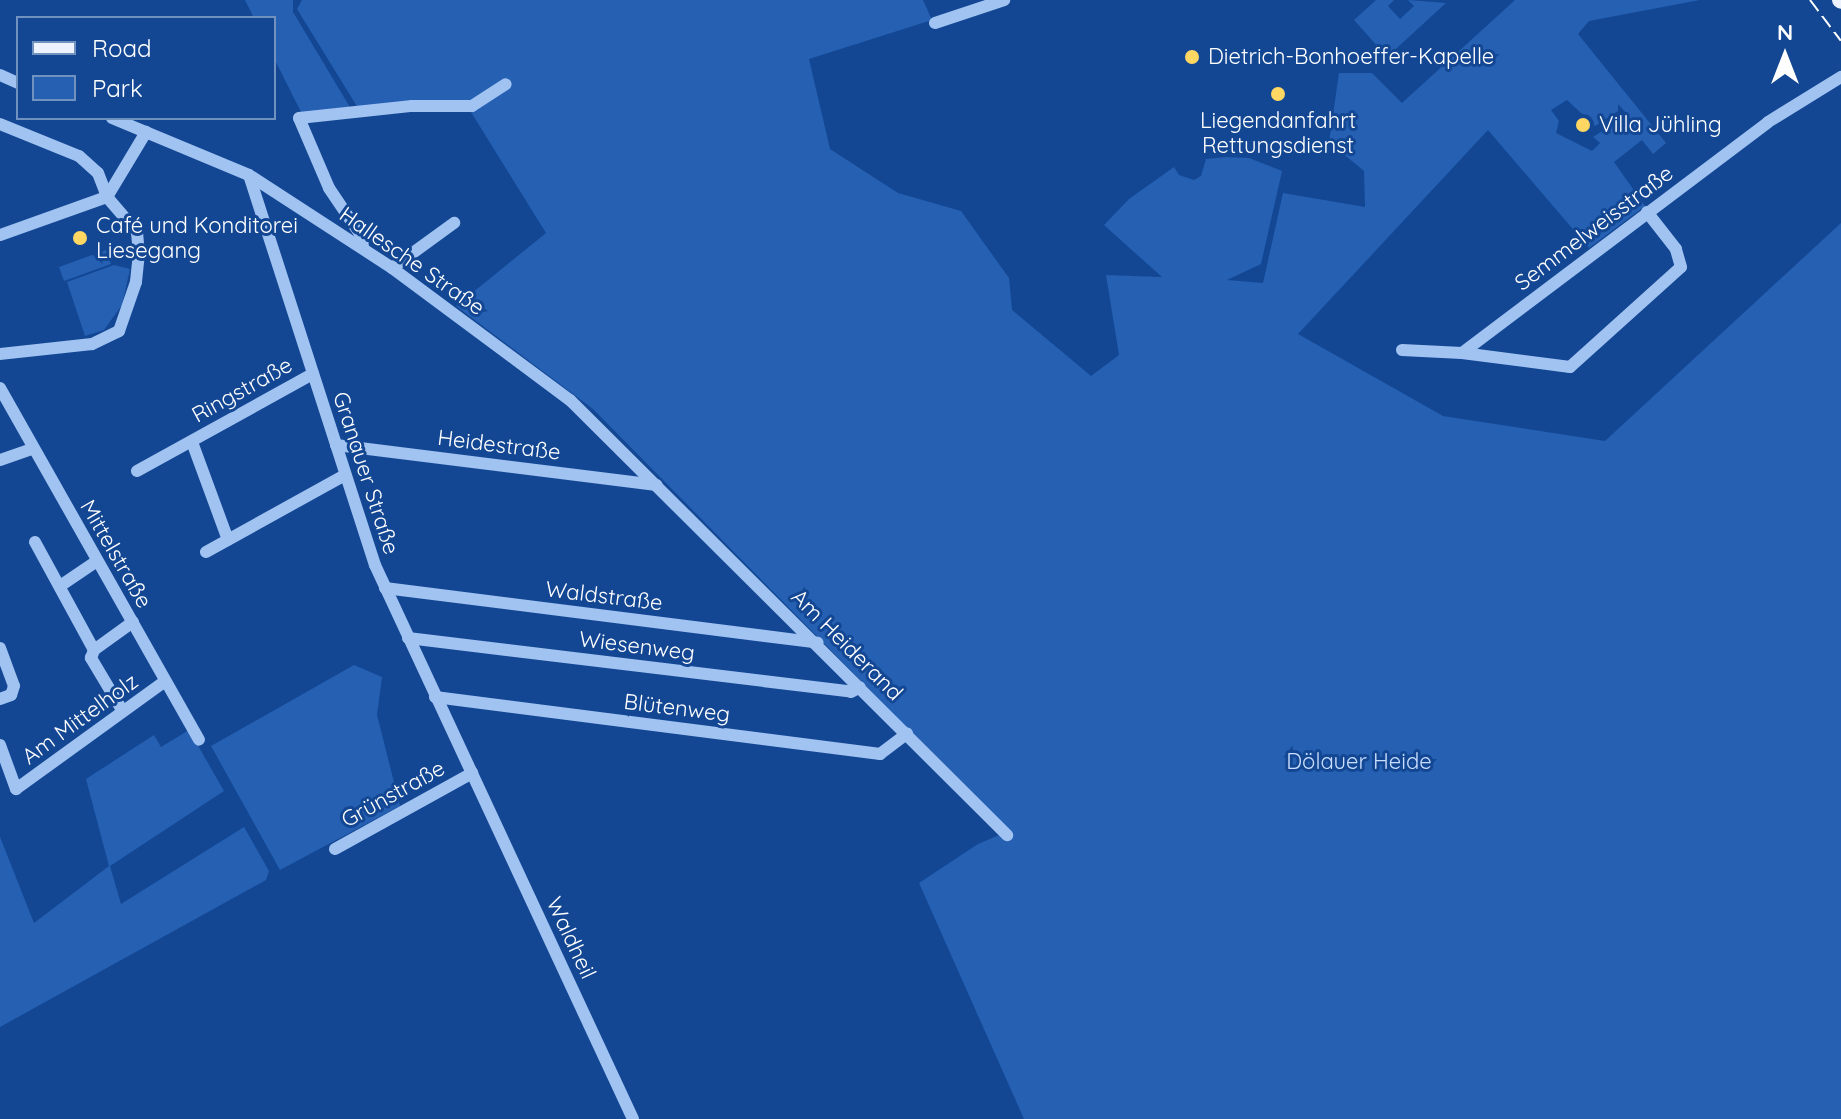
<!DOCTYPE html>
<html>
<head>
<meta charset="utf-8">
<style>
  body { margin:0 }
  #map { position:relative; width:1841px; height:1119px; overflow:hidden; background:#134793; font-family:Quicksand,sans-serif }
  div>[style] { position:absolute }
  .green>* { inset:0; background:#2560b3 }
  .minor>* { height:12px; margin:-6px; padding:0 6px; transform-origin:6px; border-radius:6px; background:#a1c3f2 }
  .major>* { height:16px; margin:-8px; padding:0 8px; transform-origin:8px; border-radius:8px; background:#ecf3ff }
  .rail>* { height:2px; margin-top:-1px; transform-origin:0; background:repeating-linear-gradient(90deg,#fff 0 14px,transparent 0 20px) }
  .dots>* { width:22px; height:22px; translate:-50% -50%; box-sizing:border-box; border:4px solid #134793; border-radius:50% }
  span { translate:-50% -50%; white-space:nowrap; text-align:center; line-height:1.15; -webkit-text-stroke:6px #134793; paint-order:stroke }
  .poi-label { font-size:22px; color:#fff }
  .left { translate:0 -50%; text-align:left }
  .street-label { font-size:22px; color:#fff }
  .park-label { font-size:22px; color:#c9defd }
  .legend { position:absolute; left:16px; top:16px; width:260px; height:104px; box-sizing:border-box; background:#134793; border:2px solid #7191be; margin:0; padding:10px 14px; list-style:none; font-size:24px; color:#fff }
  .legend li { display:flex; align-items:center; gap:16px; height:40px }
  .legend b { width:40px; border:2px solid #7191be }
  .north { position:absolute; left:1745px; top:16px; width:80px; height:80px; -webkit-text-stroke:6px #134793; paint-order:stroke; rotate:0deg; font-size:22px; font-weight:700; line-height:32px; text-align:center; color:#fff }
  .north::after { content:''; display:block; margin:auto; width:28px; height:36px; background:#fff; clip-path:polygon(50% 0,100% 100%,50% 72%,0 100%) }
</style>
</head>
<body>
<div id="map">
  <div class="green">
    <div style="clip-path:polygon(245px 0,293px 0,293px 12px,351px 109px,302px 114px,274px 58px,274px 18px,254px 18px)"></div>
    <div style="clip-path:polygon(evenodd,302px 0,923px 0,932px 20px,809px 59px,830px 149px,898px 193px,961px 211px,1009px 278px,1012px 310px,1091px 376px,1119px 355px,1106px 275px,1162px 277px,1104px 225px,1129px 199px,1174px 167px,1179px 175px,1194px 180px,1201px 176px,1206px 159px,1226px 157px,1249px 158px,1282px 171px,1261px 264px,1227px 280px,1263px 283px,1283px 193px,1365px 207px,1364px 171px,1329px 142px,1339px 73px,1372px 73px,1402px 103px,1515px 0,1700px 0,1589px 21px,1578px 34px,1666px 143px,1653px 154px,1642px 140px,1614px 162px,1645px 206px,1589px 248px,1488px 130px,1298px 334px,1443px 416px,1605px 441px,1841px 223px,1841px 1119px,1024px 1119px,919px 883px,978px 844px,1009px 831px,593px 409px,456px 306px,546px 233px,466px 104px,358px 108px,297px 9px,302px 0,1567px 100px,1595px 126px,1618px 111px,1618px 104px,1628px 115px,1593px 137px,1600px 143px,1592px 151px,1556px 133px,1559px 121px,1551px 110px,1567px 100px)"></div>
    <div style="clip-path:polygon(1376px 0,1394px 0,1388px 6px,1400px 19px,1414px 6px,1408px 0,1446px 3px,1387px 57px,1354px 20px)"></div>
    <div style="clip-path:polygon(106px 250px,111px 264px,64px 281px,59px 267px)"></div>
    <div style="clip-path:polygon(114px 265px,130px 269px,122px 305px,104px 330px,85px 336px,67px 282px)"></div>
    <div style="clip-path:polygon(354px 665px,382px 677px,377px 715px,400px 806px,280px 870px,211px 746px)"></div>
    <div style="clip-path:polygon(189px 730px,224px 791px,110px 866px,121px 904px,244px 827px,269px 871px,266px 880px,0 1027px,0 837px,34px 923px,109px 866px,86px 779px,154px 735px,161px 747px)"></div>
  </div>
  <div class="minor">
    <div style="left:935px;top:23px;width:73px;rotate:-18.4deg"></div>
    <div style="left:0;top:75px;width:20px;rotate:24deg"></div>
    <div style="left:112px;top:118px;width:148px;rotate:22.6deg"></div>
    <div style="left:249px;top:175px;width:171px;rotate:33deg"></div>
    <div style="left:392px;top:268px;width:222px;rotate:36.6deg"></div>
    <div style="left:570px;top:400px;width:617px;rotate:44.87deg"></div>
    <div style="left:0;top:124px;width:85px;rotate:22.1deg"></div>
    <div style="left:79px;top:156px;width:25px;rotate:42deg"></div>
    <div style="left:98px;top:173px;width:26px;rotate:69deg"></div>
    <div style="left:107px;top:197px;width:46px;rotate:49.4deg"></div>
    <div style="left:137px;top:232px;width:21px;rotate:85deg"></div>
    <div style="left:139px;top:253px;width:29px;rotate:96deg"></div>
    <div style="left:136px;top:282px;width:52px;rotate:109.1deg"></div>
    <div style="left:119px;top:331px;width:30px;rotate:154deg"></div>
    <div style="left:92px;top:344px;width:93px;rotate:173.8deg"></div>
    <div style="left:249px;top:175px;width:410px;rotate:72.1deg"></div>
    <div style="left:375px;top:565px;width:611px;rotate:65.03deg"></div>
    <div style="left:107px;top:197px;width:76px;rotate:-59deg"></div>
    <div style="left:0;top:235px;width:114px;rotate:-19.6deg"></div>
    <div style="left:363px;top:248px;width:11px;rotate:-95deg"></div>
    <div style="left:362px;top:237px;width:59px;rotate:-124deg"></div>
    <div style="left:329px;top:188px;width:76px;rotate:-113.2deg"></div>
    <div style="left:299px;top:118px;width:114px;rotate:-6.1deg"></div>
    <div style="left:412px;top:106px;width:60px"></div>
    <div style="left:472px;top:106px;width:40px;rotate:-32.9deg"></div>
    <div style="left:392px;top:268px;width:77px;rotate:-36deg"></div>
    <div style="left:1402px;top:350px;width:60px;rotate:2.9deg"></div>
    <div style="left:1462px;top:353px;width:383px;rotate:-37deg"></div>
    <div style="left:1768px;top:122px;width:86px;rotate:-31.7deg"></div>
    <div style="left:1462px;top:353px;width:109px;rotate:7.4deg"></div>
    <div style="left:1570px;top:367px;width:149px;rotate:-42deg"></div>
    <div style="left:1681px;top:267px;width:19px;rotate:-106deg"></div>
    <div style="left:1676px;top:249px;width:47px;rotate:-128.1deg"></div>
    <div style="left:0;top:388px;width:404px;rotate:60.5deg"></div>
    <div style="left:192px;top:442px;width:104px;rotate:69.8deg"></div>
    <div style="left:336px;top:445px;width:323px;rotate:7.1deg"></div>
    <div style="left:0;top:460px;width:34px;rotate:-19deg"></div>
    <div style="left:137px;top:471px;width:201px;rotate:-28.9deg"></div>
    <div style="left:35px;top:542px;width:123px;rotate:61.4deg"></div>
    <div style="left:206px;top:552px;width:159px;rotate:-29deg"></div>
    <div style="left:60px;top:586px;width:45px;rotate:-34deg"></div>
    <div style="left:385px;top:588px;width:436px;rotate:7.2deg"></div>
    <div style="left:408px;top:638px;width:446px;rotate:6.9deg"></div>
    <div style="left:851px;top:692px;width:10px;rotate:-29deg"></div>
    <div style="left:0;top:648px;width:40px;rotate:69.8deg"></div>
    <div style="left:14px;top:686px;width:9px;rotate:108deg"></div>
    <div style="left:11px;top:695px;width:12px;rotate:160deg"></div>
    <div style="left:435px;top:697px;width:449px;rotate:7.3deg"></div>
    <div style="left:880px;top:754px;width:34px;rotate:-37deg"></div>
    <div style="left:122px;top:710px;width:61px;rotate:-120.8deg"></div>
    <div style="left:91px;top:658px;width:9px;rotate:-69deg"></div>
    <div style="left:94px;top:650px;width:48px;rotate:-35.7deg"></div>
    <div style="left:0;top:745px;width:47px;rotate:70deg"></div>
    <div style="left:16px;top:789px;width:184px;rotate:-35.9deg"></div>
    <div style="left:335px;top:849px;width:157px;rotate:-29deg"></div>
  </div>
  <div class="major">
    <div style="left:1840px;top:0;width:1px;rotate:45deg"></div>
  </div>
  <div class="rail">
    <div style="left:1810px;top:0;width:51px;rotate:52.9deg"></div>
  </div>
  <div class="dots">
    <div style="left:1192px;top:57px;background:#ffd762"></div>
    <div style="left:1278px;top:94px;background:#ffd762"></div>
    <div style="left:1583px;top:125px;background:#ffd762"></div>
    <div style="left:80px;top:238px;background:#ffd762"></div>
  </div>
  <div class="poi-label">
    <span class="left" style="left:1208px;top:57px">Dietrich-Bonhoeffer-Kapelle</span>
    <span style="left:1278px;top:133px">Liegendanfahrt<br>Rettungsdienst</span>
    <span class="left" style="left:1599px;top:125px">Villa Jühling</span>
    <span class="left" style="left:96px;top:238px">Café und Konditorei<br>Liesegang</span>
  </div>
  <div class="street-label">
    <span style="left:1594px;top:228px;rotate:-37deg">Semmelweisstraße</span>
    <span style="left:412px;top:261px;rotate:35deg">Hallesche Straße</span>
    <span style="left:242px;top:390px;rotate:-29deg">Ringstraße</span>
    <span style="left:499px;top:445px;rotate:7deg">Heidestraße</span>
    <span style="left:366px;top:473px;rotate:72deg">Granauer Straße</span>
    <span style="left:116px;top:554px;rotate:60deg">Mittelstraße</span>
    <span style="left:604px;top:596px;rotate:7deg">Waldstraße</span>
    <span style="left:847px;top:645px;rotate:45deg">Am Heiderand</span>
    <span style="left:637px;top:646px;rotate:7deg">Wiesenweg</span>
    <span style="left:677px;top:708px;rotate:7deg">Blütenweg</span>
    <span style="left:80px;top:719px;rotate:-36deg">Am Mittelholz</span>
    <span style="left:393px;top:794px;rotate:-29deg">Grünstraße</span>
    <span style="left:571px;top:938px;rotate:65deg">Waldheil</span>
  </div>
  <div class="park-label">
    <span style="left:1359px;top:762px">Dölauer Heide</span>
  </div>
  <ul class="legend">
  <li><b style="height:10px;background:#ecf3ff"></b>Road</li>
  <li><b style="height:22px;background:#2560b3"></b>Park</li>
  </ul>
  <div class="north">N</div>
</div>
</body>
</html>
